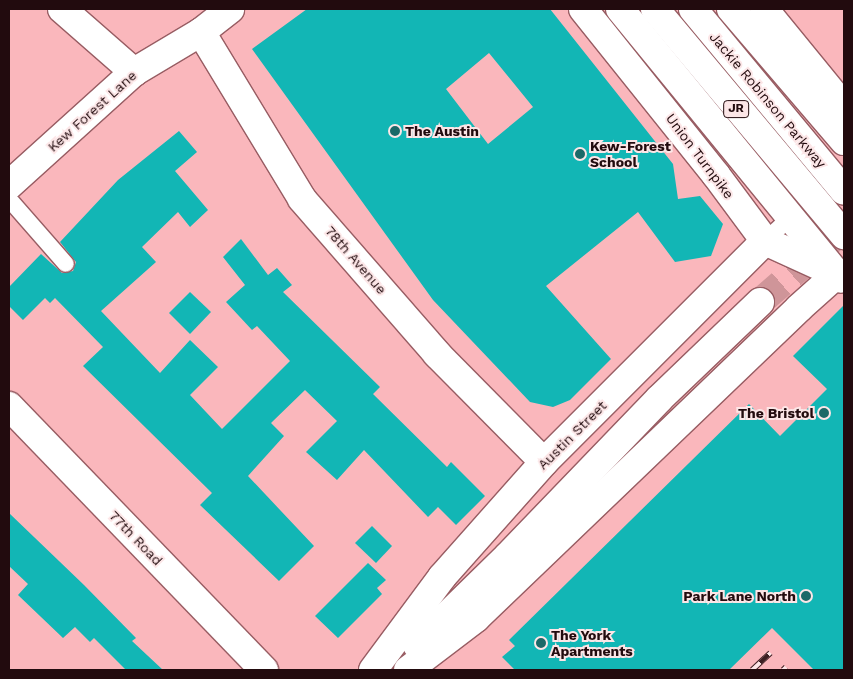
<!DOCTYPE html>
<html>
<head>
<meta charset="utf-8">
<style>
  body { margin:0 }
  #map { position:relative; width:853px; height:679px; overflow:hidden; background:#fab7bc; font-family:"Work Sans",sans-serif }
  div>[style] { position:absolute }
  .building>* { inset:0; background:#12b6b5 }
  .street-tunnel>* { height:28px; margin-top:-14px; transform-origin:0; background:repeating-linear-gradient(90deg,#cf9599 0 28px,transparent 0 42px) }
  .roads { filter:drop-shadow(1px 0 #985d63) drop-shadow(-1px 0 #985d63) drop-shadow(0 1px #985d63) drop-shadow(0 -1px #985d63) }
  .lane>* { height:16px; margin:-8px; padding:0 8px; transform-origin:8px; border-radius:8px; background:#fff }
  .street>* { height:28px; margin:-14px; padding:0 14px; transform-origin:14px; border-radius:14px; background:#fff }
  .secondary>* { height:28px; margin:-14px; padding:0 14px; transform-origin:14px; border-radius:14px; background:#fff }
  .primary>* { height:28px; margin:-14px; padding:0 14px; transform-origin:14px; border-radius:14px; background:#fff }
  .highway>* { height:28px; margin:-14px; padding:0 14px; transform-origin:14px; border-radius:14px; background:#fff }
  .rail>* { height:5.5px; margin-top:-2.75px; transform-origin:0; background:repeating-linear-gradient(90deg,#fce6e7 0 11px,#3c2023 0 22px); box-sizing:border-box; border-block:1px solid #3c2023 }
  .dots>* { width:14px; height:14px; translate:-50% -50%; box-sizing:border-box; border:2px solid #fce6e7; border-radius:50% }
  span { translate:-50% -50%; white-space:nowrap; text-align:center; line-height:1.15; -webkit-text-stroke:4px #fce6e7; paint-order:stroke }
  .shield-label span { padding:1px 4px; background:#fce6e7; border:1px solid; border-radius:4px; -webkit-text-stroke-width:0 }
  .shield-label { font-size:12px; color:#220b0e; font-weight:700 }
  .street-label { font-size:14px; color:#220b0e }
  .poi-label { font-size:14px; color:#220b0e; font-weight:700 }
  .left { translate:0 -50%; text-align:left }
  .right { translate:-100% -50%; text-align:right }
  .frame { position:absolute; inset:0; border:10px solid #220b0e; pointer-events:none }
</style>
</head>
<body>
<div id="map">
  <div class="building">
    <div style="clip-path:polygon(evenodd,307px 9px,550px 9px,673px 164px,678px 199px,700px 196px,723px 224px,711px 256px,675px 262px,638px 212px,546px 286px,611px 359px,570px 400px,553px 407px,530px 402px,433px 300px,252px 49px,307px 9px,489px 53px,533px 107px,488px 144px,446px 89px,489px 53px)"></div>
    <div style="clip-path:polygon(179px 131px,197px 152px,175px 171px,208px 210px,190px 227px,178px 212px,142px 247px,156px 262px,101px 311px,160px 373px,190px 340px,218px 367px,190px 395px,222px 429px,290px 361px,257px 326px,252px 330px,226px 302px,245px 285px,223px 257px,241px 239px,268px 275px,277px 268px,292px 285px,283px 292px,380px 387px,373px 394px,447px 467px,451px 462px,485px 496px,456px 525px,438px 507px,428px 517px,364px 450px,337px 480px,306px 452px,337px 421px,305px 390px,271px 423px,284px 436px,248px 476px,314px 546px,279px 581px,200px 505px,212px 493px,83px 366px,103px 347px,55px 298px,50px 303px,45px 298px,23px 320px,9px 306px,9px 287px,41px 254px,62px 273px,73px 271px,76px 262px,60px 242px,118px 180px)"></div>
    <div style="clip-path:polygon(190px 292px,211px 312px,190px 334px,169px 313px)"></div>
    <div style="clip-path:polygon(844px 305px,844px 670px,814px 670px,772px 628px,729px 670px,515px 670px,502px 657px,515px 646px,509px 640px,749px 404px,780px 436px,827px 389px,793px 356px)"></div>
    <div style="clip-path:polygon(9px 513px,84px 585px,136px 638px,132px 641px,163px 670px,126px 670px,94px 638px,90px 642px,75px 627px,63px 638px,18px 595px,28px 584px,9px 566px)"></div>
    <div style="clip-path:polygon(372px 526px,392px 546px,376px 563px,355px 543px)"></div>
    <div style="clip-path:polygon(368px 563px,386px 580px,377px 588px,382px 594px,338px 638px,315px 616px)"></div>
  </div>
  <div class="street-tunnel">
    <div style="left:760px;top:302px;width:111px;rotate:-41deg"></div>
  </div>
  <div class="roads">
    <div class="lane">
      <div style="left:9px;top:199px;width:86px;rotate:48.8deg"></div>
      <div style="left:765px;top:241px;width:35px;rotate:-43deg"></div>
    </div>
    <div class="street">
      <div style="left:62px;top:9px;width:96px;rotate:41.2deg"></div>
      <div style="left:201px;top:32px;width:195px;rotate:58.8deg"></div>
      <div style="left:302px;top:199px;width:206px;rotate:48.9deg"></div>
      <div style="left:437px;top:354px;width:152px;rotate:45.3deg"></div>
      <div style="left:9px;top:185px;width:169px;rotate:-42.1deg"></div>
      <div style="left:134px;top:72px;width:78px;rotate:-30.8deg"></div>
      <div style="left:201px;top:32px;width:37px;rotate:-38deg"></div>
      <div style="left:9px;top:406px;width:367px;rotate:46deg"></div>
      <div style="left:417px;top:645px;width:127px;rotate:-44.4deg"></div>
      <div style="left:508px;top:556px;width:218px;rotate:-46.1deg"></div>
      <div style="left:659px;top:399px;width:140px;rotate:-43.8deg"></div>
      <div style="left:373px;top:670px;width:116px;rotate:-53.4deg"></div>
      <div style="left:442px;top:577px;width:154px;rotate:-48.4deg"></div>
      <div style="left:544px;top:462px;width:313px;rotate:-45deg"></div>
      <div style="left:408px;top:670px;width:86px;rotate:-37.4deg"></div>
      <div style="left:476px;top:618px;width:448px;rotate:-43.8deg"></div>
      <div style="left:799px;top:308px;width:51px;rotate:-41.8deg"></div>
    </div>
    <div class="secondary">
      <div style="left:583px;top:9px;width:213px;rotate:51.3deg"></div>
      <div style="left:716px;top:175px;width:82px;rotate:53.4deg"></div>
      <div style="left:765px;top:241px;width:79px;rotate:24.6deg"></div>
      <div style="left:837px;top:274px;width:6px;rotate:51deg"></div>
      <div style="left:764px;top:9px;width:127px;rotate:50.8deg"></div>
    </div>
    <div class="primary">
      <div style="left:620px;top:9px;width:343px;rotate:50.7deg"></div>
      <div style="left:731px;top:9px;width:174px;rotate:49.4deg"></div>
    </div>
    <div class="highway">
      <div style="left:655px;top:9px;width:295px;rotate:50.1deg"></div>
      <div style="left:693px;top:9px;width:236px;rotate:50.3deg"></div>
    </div>
  </div>
  <div class="rail">
    <div style="left:752px;top:670px;width:25px;rotate:-43deg"></div>
    <div style="left:783px;top:670px;width:4px;rotate:-45deg"></div>
  </div>
  <div class="dots">
    <div style="left:395px;top:131px;background:#1b6968"></div>
    <div style="left:580px;top:154px;background:#1b6968"></div>
    <div style="left:824px;top:413px;background:#1b6968"></div>
    <div style="left:806px;top:596px;background:#1b6968"></div>
    <div style="left:541px;top:643px;background:#1b6968"></div>
  </div>
  <div class="shield-label">
    <span style="left:736px;top:109px">JR</span>
  </div>
  <div class="street-label">
    <span style="left:768px;top:100px;rotate:50deg">Jackie Robinson Parkway</span>
    <span style="left:92px;top:111px;rotate:-42deg">Kew Forest Lane</span>
    <span style="left:700px;top:156px;rotate:53deg">Union Turnpike</span>
    <span style="left:356px;top:260px;rotate:49deg">78th Avenue</span>
    <span style="left:572px;top:435px;rotate:-45deg">Austin Street</span>
    <span style="left:136px;top:538px;rotate:46deg">77th Road</span>
  </div>
  <div class="poi-label">
    <span class="left" style="left:405px;top:131px">The Austin</span>
    <span class="left" style="left:590px;top:154px">Kew-Forest<br>School</span>
    <span class="right" style="left:814px;top:413px">The Bristol</span>
    <span class="right" style="left:796px;top:596px">Park Lane North</span>
    <span class="left" style="left:551px;top:643px">The York<br>Apartments</span>
  </div>
  <div class="frame"></div>
</div>
</body>
</html>
